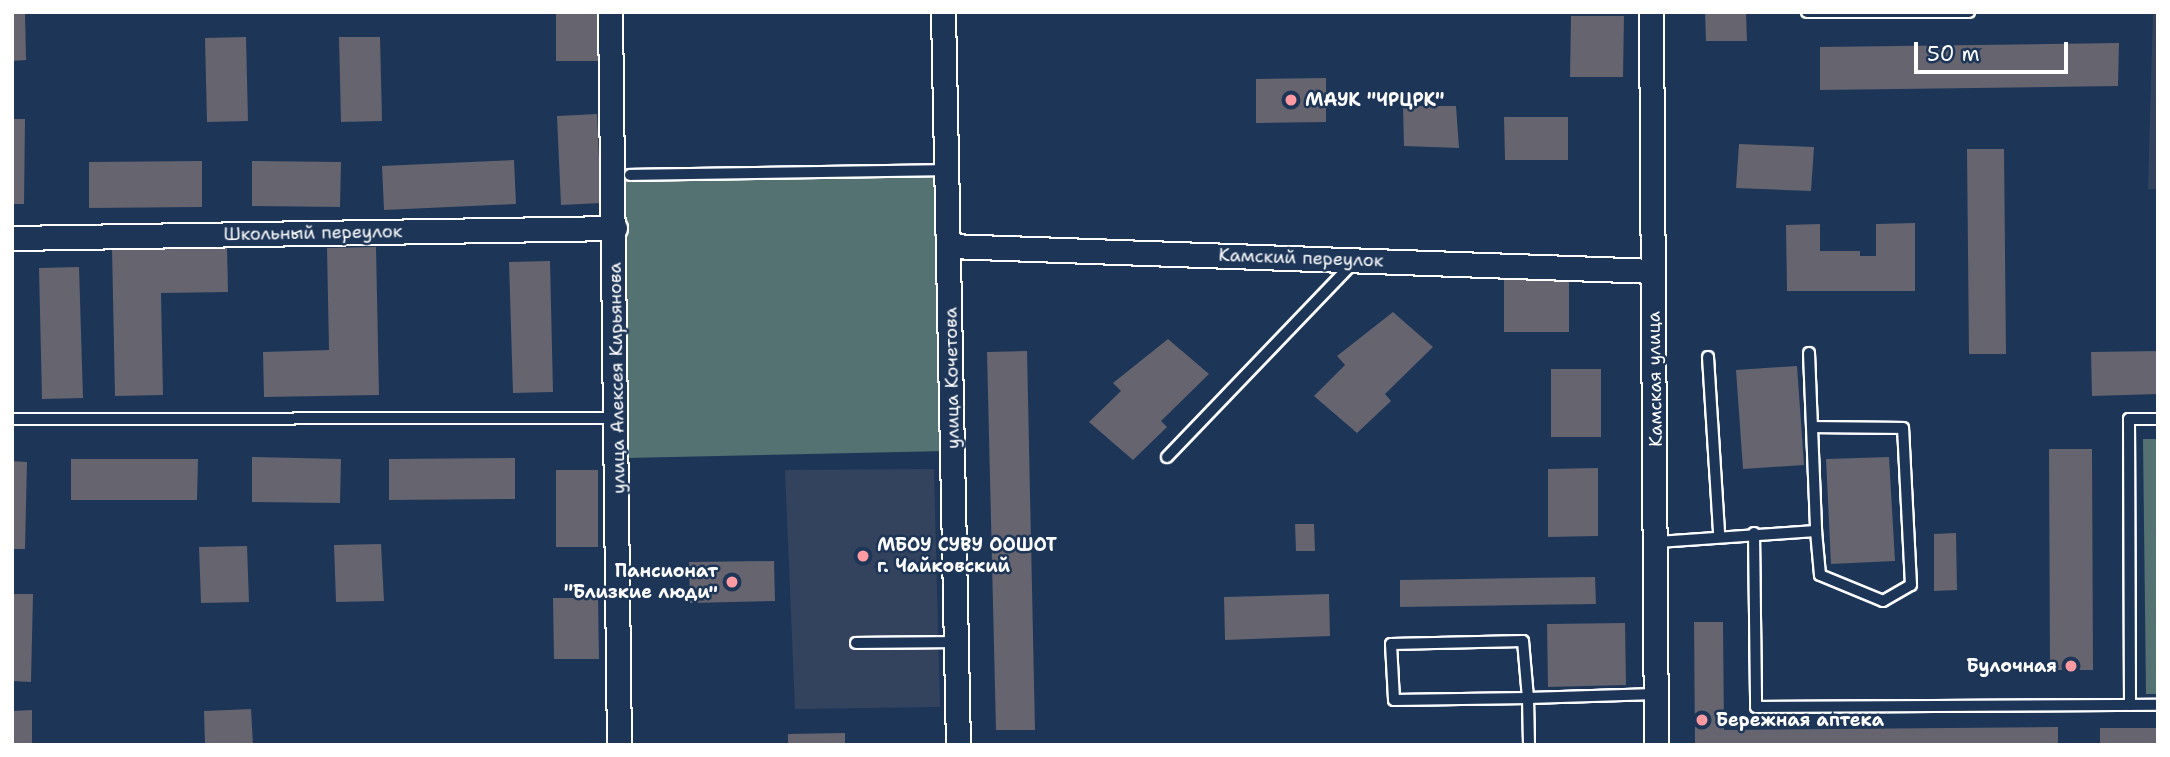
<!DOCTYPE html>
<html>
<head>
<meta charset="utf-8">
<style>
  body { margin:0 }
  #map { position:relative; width:2170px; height:757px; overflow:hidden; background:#1d3557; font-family:"Shantell Sans",sans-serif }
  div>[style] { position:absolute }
  .built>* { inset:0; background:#33435e }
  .green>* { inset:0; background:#537271 }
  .building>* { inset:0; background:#65646f }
  .roads { filter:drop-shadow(2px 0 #fff) drop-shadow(-2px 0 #fff) drop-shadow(0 2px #fff) drop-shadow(0 -2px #fff) }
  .lane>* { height:10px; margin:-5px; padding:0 5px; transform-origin:5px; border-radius:5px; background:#1d3557 }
  .street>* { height:23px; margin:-11.5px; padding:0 11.5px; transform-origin:11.5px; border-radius:11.5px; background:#1d3557 }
  .dots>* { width:19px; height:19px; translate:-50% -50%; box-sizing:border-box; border:4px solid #1d3557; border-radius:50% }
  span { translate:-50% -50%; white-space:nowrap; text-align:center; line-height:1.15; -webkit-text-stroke:5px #1d3557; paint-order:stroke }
  .poi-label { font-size:18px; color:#fff; font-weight:700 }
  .left { translate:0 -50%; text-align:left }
  .right { translate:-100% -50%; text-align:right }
  .street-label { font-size:18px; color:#fff }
  .frame { position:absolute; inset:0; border:14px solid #fff; pointer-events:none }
  .scale { position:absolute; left:1914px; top:42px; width:154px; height:32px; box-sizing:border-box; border:4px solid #fff; border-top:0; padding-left:9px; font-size:21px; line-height:24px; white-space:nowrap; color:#fff; -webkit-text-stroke:5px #1d3557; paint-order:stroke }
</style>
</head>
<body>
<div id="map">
  <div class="built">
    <div style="clip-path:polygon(2153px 12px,2158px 12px,2158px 189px,2148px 189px)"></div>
    <div style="clip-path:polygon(934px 469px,940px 707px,795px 709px,785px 470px)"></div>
  </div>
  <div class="green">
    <div style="clip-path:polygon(942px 174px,947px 451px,627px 458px,622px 180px)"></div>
    <div style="clip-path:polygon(2143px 439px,2158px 439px,2158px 694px,2146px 694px)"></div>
  </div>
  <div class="building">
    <div style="clip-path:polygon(12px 12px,25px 12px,26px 60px,12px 61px)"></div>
    <div style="clip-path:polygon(556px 12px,600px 12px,601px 61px,556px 61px)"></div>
    <div style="clip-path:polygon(1705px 12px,1746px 12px,1747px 41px,1706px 41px)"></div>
    <div style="clip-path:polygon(1571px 16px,1624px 16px,1623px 77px,1570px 77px)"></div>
    <div style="clip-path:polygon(246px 37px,248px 121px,207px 122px,205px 38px)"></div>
    <div style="clip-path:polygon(339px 37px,380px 37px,382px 121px,341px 122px)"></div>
    <div style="clip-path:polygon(2119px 43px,2118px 86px,1820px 90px,1820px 47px)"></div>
    <div style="clip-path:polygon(1326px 78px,1326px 122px,1256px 123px,1256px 79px)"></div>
    <div style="clip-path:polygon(1403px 106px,1456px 106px,1459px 148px,1404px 146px)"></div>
    <div style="clip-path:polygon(597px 114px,601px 203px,561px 205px,557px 116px)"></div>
    <div style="clip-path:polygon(1504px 117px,1568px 117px,1568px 160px,1505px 160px)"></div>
    <div style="clip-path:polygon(12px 119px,25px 119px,24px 204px,12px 204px)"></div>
    <div style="clip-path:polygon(1739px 144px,1814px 147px,1811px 191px,1736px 188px)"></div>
    <div style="clip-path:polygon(1967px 149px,2004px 149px,2006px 354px,1969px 354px)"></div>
    <div style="clip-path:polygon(514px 160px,516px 204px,384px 210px,382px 166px)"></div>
    <div style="clip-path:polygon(202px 161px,202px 207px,89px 208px,89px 162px)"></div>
    <div style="clip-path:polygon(252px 161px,341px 162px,340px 207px,252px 206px)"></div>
    <div style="clip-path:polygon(1915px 223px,1915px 291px,1787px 291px,1786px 225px,1820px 224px,1820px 251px,1860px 251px,1860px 256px,1876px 256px,1876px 224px)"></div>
    <div style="clip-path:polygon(227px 246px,228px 292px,161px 293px,163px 395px,115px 396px,112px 248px)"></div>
    <div style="clip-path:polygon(376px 247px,379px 395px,264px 397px,263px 352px,329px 350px,327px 248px)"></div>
    <div style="clip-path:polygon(550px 261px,553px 392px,513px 393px,509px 262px)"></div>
    <div style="clip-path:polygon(79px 267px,83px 398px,42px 399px,39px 268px)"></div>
    <div style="clip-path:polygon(1569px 279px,1569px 332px,1504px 332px,1504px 280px)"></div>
    <div style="clip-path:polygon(1393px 312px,1433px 347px,1385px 394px,1391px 401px,1357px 433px,1314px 396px,1345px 365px,1337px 356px)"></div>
    <div style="clip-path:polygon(1168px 339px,1209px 374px,1161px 421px,1167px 427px,1133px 460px,1089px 422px,1121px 391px,1113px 383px)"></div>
    <div style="clip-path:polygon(1027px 351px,1035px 730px,996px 730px,987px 352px)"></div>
    <div style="clip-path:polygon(2158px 351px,2158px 394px,2092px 396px,2091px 352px)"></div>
    <div style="clip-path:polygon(1797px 366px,1804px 465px,1743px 469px,1736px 370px)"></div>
    <div style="clip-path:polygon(1551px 369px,1601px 369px,1601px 437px,1551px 437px)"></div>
    <div style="clip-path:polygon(2049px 449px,2092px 449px,2093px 670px,2050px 670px)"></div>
    <div style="clip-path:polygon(252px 457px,341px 459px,340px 503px,252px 502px)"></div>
    <div style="clip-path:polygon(1889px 457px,1895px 561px,1831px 564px,1826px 459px)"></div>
    <div style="clip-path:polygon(515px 458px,515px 499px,389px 500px,389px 459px)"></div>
    <div style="clip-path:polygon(71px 459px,198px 459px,197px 500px,71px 500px)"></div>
    <div style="clip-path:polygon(12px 461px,27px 462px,25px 549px,12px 549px)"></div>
    <div style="clip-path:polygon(1598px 468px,1598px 536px,1548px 537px,1548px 469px)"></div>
    <div style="clip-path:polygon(556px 470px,598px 470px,598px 547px,556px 547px)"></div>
    <div style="clip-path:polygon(1295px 524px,1314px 524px,1315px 551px,1296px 551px)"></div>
    <div style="clip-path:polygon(1956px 533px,1957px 590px,1934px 591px,1934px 534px)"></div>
    <div style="clip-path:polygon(381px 544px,384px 601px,336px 602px,334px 545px)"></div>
    <div style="clip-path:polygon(247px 546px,249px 602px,201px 603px,199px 547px)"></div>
    <div style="clip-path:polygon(774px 561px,775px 601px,690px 603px,689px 562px)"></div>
    <div style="clip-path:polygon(1595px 577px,1596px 604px,1400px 607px,1400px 580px)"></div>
    <div style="clip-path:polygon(12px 594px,33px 594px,31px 682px,12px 681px)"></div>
    <div style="clip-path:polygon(1329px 594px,1330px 636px,1225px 640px,1224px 597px)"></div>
    <div style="clip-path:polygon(553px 598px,598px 598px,599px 659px,554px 659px)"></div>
    <div style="clip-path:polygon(1694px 622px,1723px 622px,1724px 730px,2058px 727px,2058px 745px,1695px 745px)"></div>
    <div style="clip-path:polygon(1625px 623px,1626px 685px,1548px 687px,1547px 624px)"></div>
    <div style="clip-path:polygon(251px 709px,253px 745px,205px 745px,204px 711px)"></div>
    <div style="clip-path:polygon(32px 710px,32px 745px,12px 745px,12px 711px)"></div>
    <div style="clip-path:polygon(2100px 728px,2158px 728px,2158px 745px,2100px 745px)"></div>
    <div style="clip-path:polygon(845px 733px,845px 745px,788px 745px,788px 734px)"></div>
  </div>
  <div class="roads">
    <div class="lane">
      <div style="left:1807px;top:12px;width:162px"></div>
      <div style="left:630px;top:175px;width:317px;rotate:-0.9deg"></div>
      <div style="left:1809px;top:353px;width:178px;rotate:87.7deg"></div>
      <div style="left:1708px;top:357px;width:177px;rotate:86.4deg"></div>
      <div style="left:12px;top:419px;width:603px;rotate:-0.1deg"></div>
      <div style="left:1167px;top:457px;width:270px;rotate:-46.2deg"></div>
      <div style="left:1754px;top:533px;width:174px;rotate:89.3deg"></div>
      <div style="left:1756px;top:707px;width:402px;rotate:-0.3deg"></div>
      <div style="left:1658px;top:542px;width:158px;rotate:-4deg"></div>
      <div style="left:1816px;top:531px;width:44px;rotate:84.8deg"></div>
      <div style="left:1820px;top:575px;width:68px;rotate:22.4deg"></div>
      <div style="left:1883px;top:601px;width:32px;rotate:-30deg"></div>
      <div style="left:1911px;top:585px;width:157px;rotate:-92.9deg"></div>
      <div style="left:1903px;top:428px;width:90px;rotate:-179.4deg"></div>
      <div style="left:856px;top:643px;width:100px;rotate:-0.6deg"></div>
      <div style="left:2130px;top:705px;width:286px;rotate:-90.2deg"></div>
      <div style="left:2129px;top:419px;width:29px"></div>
      <div style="left:1529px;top:745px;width:47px;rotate:-91.2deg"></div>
      <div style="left:1528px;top:698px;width:57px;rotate:-95deg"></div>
      <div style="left:1523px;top:641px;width:132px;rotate:178.7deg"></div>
      <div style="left:1391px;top:644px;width:56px;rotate:86.9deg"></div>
      <div style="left:1394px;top:700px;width:134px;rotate:-0.9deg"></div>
      <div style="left:1528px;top:698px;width:128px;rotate:-1.8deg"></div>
    </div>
    <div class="street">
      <div style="left:610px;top:12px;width:733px;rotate:89.3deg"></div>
      <div style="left:943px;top:12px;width:733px;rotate:88.83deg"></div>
      <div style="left:1651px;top:12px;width:733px;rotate:89.61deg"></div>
      <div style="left:12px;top:238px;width:603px;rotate:-0.95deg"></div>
      <div style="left:949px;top:246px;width:704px;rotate:2.03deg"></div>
    </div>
  </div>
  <div class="dots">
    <div style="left:1291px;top:100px;background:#ff9aa2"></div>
    <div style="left:863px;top:556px;background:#ff9aa2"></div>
    <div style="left:732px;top:582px;background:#ff9aa2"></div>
    <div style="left:2071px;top:666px;background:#ff9aa2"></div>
    <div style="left:1702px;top:720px;background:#ff9aa2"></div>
  </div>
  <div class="poi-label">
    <span class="left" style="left:1305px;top:100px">МАУК "ЧРЦРК"</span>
    <span class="left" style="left:877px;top:556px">МБОУ СУВУ ООШОТ<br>г. Чайковский</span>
    <span class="right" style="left:718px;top:582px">Пансионат<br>"Близкие люди"</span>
    <span class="right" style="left:2057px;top:666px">Булочная</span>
    <span class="left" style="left:1716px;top:720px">Бережная аптека</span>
  </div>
  <div class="street-label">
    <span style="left:313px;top:233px;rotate:-1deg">Школьный переулок</span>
    <span style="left:1301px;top:258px;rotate:2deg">Камский переулок</span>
    <span style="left:617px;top:378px;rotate:-91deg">улица Алексея Кирьянова</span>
    <span style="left:952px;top:378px;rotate:-91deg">улица Кочетова</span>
    <span style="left:1655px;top:379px;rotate:-91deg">Камская улица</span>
  </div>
  <div class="frame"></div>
  <div class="scale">50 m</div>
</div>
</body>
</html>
